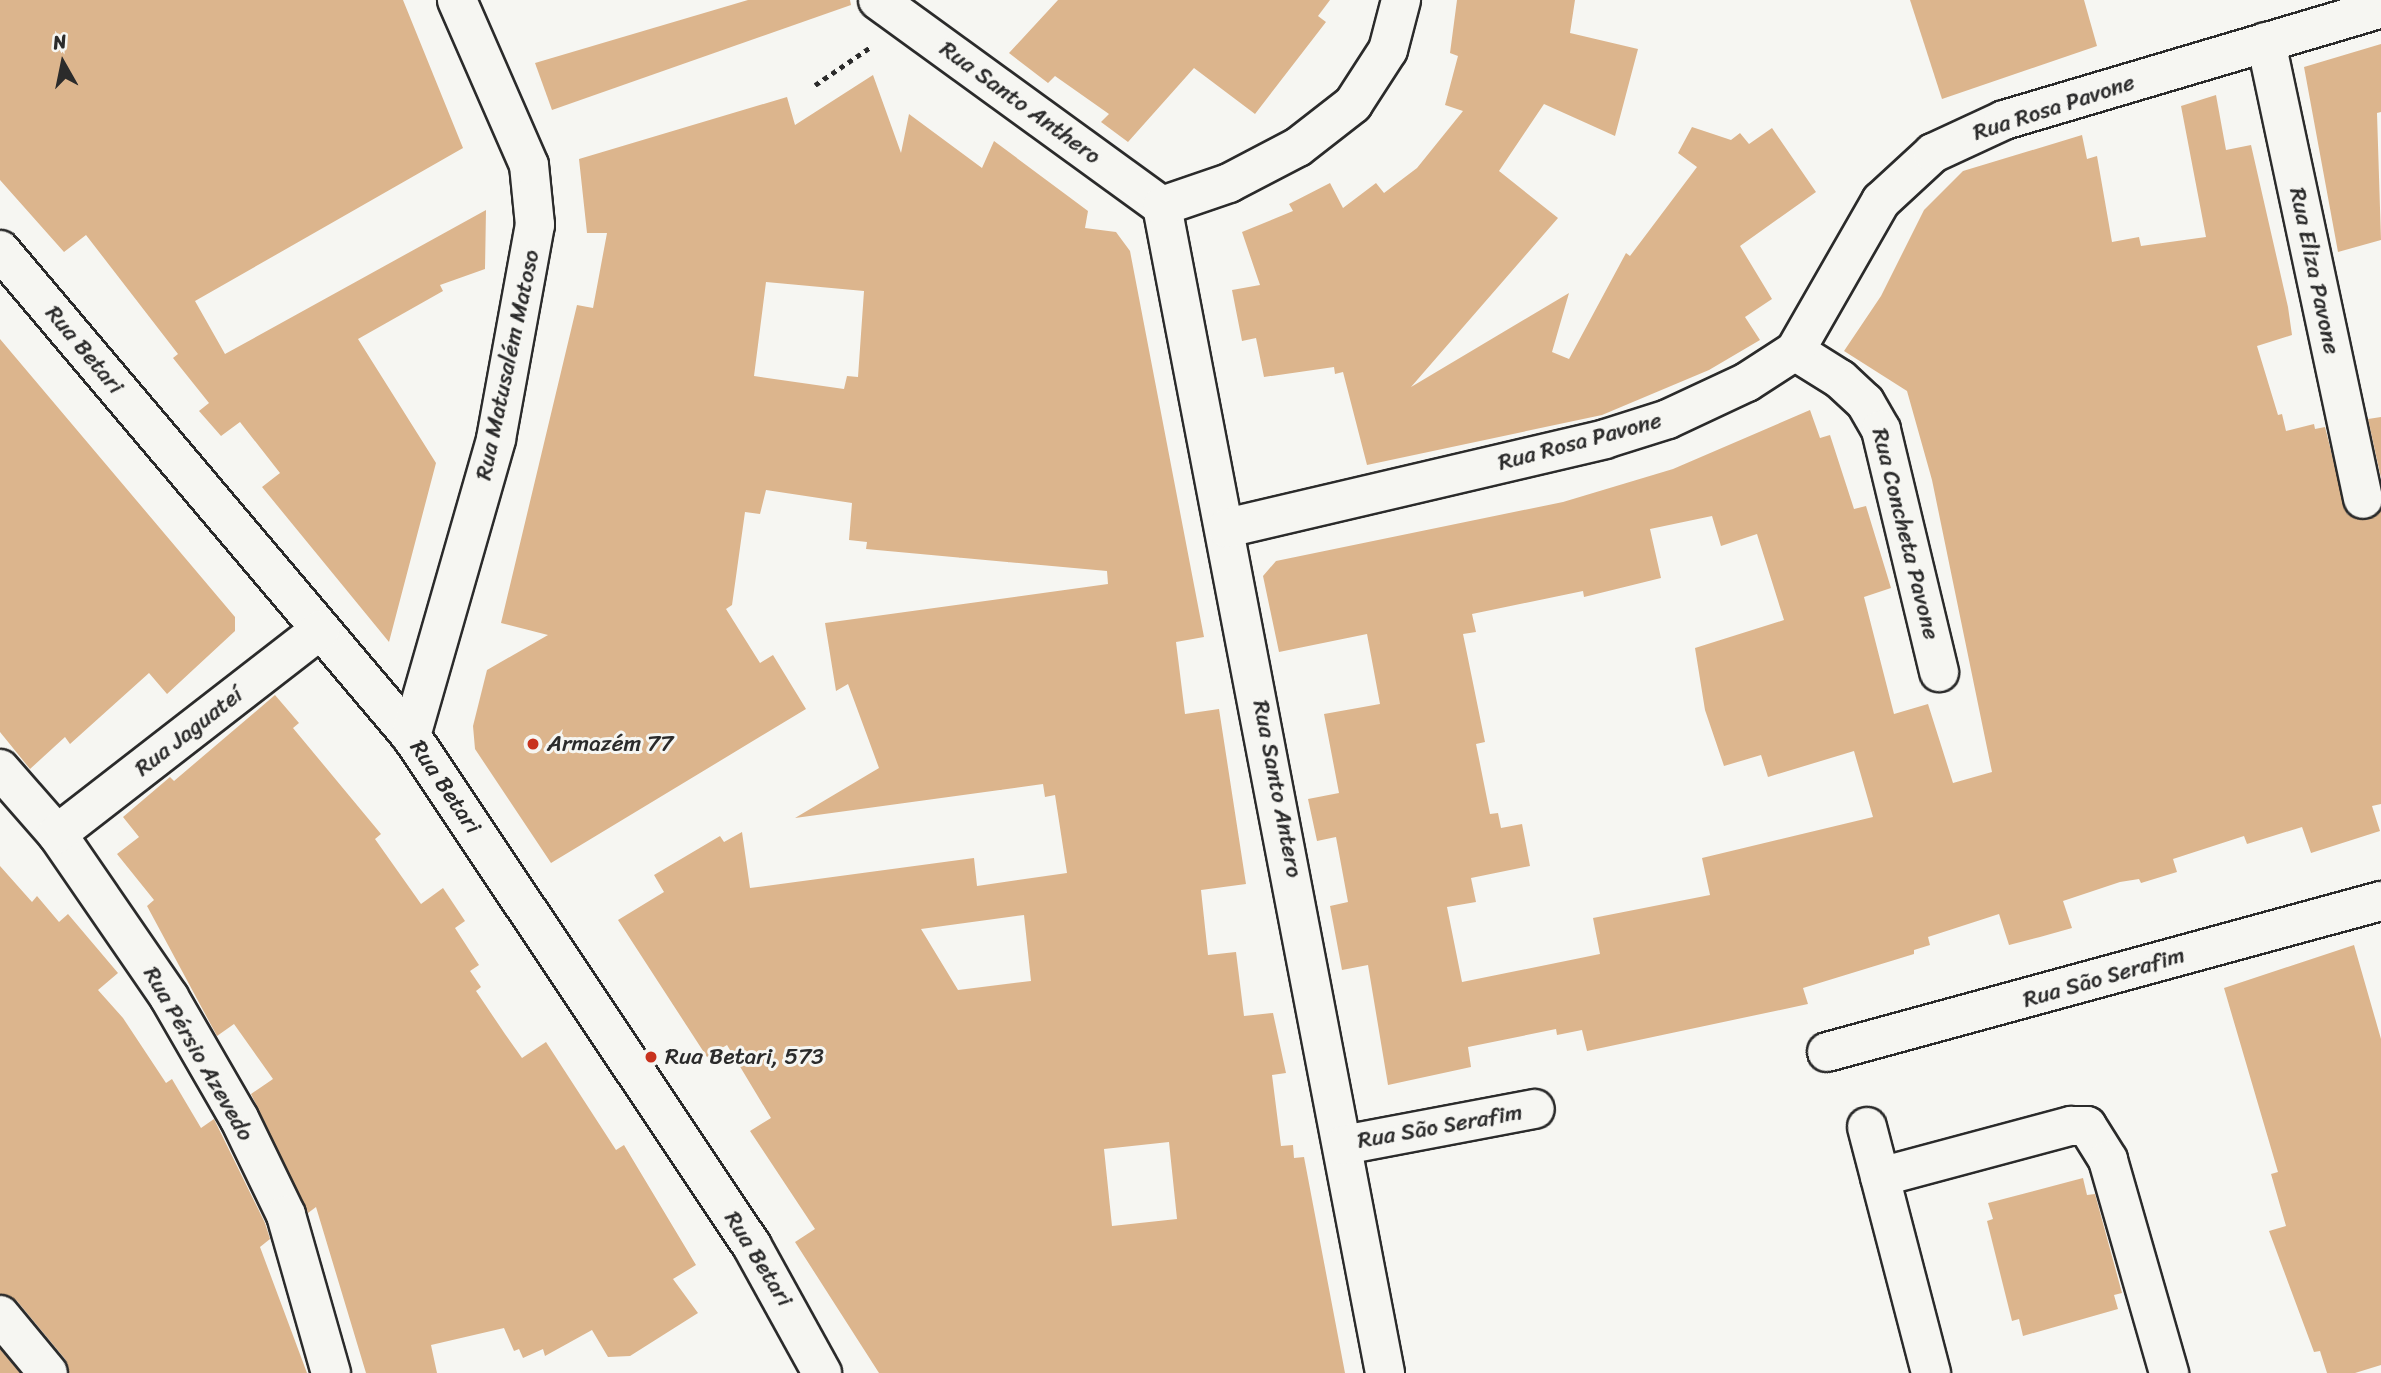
<!DOCTYPE html>
<html>
<head>
<meta charset="utf-8">
<style>
  body { margin:0 }
  #map { position:relative; width:2381px; height:1373px; overflow:hidden; background:#f6f6f2; font-family:Sriracha,sans-serif }
  div>[style] { position:absolute }
  .building>* { inset:0; background:#dcb58d }
  .path>* { height:4.5px; margin-top:-2.25px; transform-origin:0; background:repeating-linear-gradient(90deg,#2b2b2b 0 5px,transparent 0 10px) }
  .roads { filter:drop-shadow(2px 0 #2b2b2b) drop-shadow(-2px 0 #2b2b2b) drop-shadow(0 2px #2b2b2b) drop-shadow(0 -2px #2b2b2b) }
  .minor>* { height:38px; margin:-19px; padding:0 19px; transform-origin:19px; border-radius:19px; background:#f6f6f2 }
  .dots>* { width:19px; height:19px; translate:-50% -50%; box-sizing:border-box; border:4px solid #f6f6f2; border-radius:50% }
  span { translate:-50% -50%; white-space:nowrap; text-align:center; line-height:1.15; -webkit-text-stroke:6px #f6f6f2; paint-order:stroke }
  .street-label { font-size:23px; color:#2b2b2b }
  .poi-label { font-size:23px; color:#2b2b2b }
  .left { translate:0 -50%; text-align:left }
  .north { position:absolute; left:28px; top:28px; width:70px; height:70px; -webkit-text-stroke:5px #f6f6f2; paint-order:stroke; rotate:351deg; font-size:19px; font-weight:700; line-height:28px; text-align:center; color:#2b2b2b }
  .north::after { content:''; display:block; margin:auto; width:24px; height:32px; background:#2b2b2b; clip-path:polygon(50% 0,100% 100%,50% 72%,0 100%) }
</style>
</head>
<body>
<div id="map">
  <div class="building">
    <div style="clip-path:polygon(0 0,403px 0,463px 148px,195px 301px,225px 354px,486px 210px,485px 269px,440px 285px,443px 291px,358px 339px,436px 463px,389px 642px,262px 487px,280px 473px,240px 422px,221px 436px,199px 411px,209px 403px,173px 358px,178px 354px,86px 235px,64px 252px,0 180px)"></div>
    <div style="clip-path:polygon(748px 0,850px 0,851px 5px,552px 110px,535px 63px)"></div>
    <div style="clip-path:polygon(1058px 0,1330px 0,1318px 16px,1326px 22px,1255px 114px,1194px 68px,1128px 142px,1101px 122px,1109px 114px,1055px 76px,1048px 83px,1009px 53px)"></div>
    <div style="clip-path:polygon(1457px 0,1575px 0,1570px 33px,1638px 49px,1615px 136px,1544px 104px,1499px 171px,1558px 218px,1411px 387px,1569px 293px,1552px 352px,1569px 359px,1626px 253px,1630px 256px,1697px 167px,1678px 153px,1692px 127px,1731px 140px,1740px 133px,1749px 144px,1772px 128px,1816px 192px,1740px 246px,1772px 299px,1745px 317px,1760px 340px,1709px 370px,1602px 415px,1367px 465px,1343px 372px,1335px 374px,1334px 367px,1264px 377px,1256px 338px,1242px 341px,1232px 290px,1260px 285px,1242px 232px,1293px 211px,1289px 204px,1330px 183px,1343px 208px,1376px 183px,1384px 193px,1417px 168px,1463px 111px,1445px 105px,1458px 56px,1450px 53px)"></div>
    <div style="clip-path:polygon(1910px 0,2084px 0,2097px 46px,1942px 99px)"></div>
    <div style="clip-path:polygon(2381px 44px,2381px 112px,2377px 113px,2381px 240px,2338px 252px,2304px 67px)"></div>
    <div style="clip-path:polygon(evenodd,873px 75px,901px 153px,909px 114px,982px 168px,994px 141px,1088px 211px,1085px 228px,1116px 232px,1130px 251px,1204px 637px,1176px 642px,1185px 714px,1219px 709px,1246px 884px,1201px 890px,1208px 955px,1236px 952px,1244px 1016px,1273px 1013px,1286px 1073px,1272px 1075px,1281px 1146px,1293px 1145px,1294px 1158px,1304px 1157px,1345px 1373px,879px 1373px,795px 1242px,815px 1229px,750px 1131px,771px 1118px,727px 1045px,707px 1057px,618px 920px,664px 892px,654px 875px,720px 836px,724px 842px,742px 832px,750px 888px,974px 858px,977px 886px,1067px 873px,1055px 795px,1045px 797px,1043px 784px,795px 818px,879px 768px,848px 684px,836px 691px,825px 623px,1108px 584px,1107px 571px,866px 549px,867px 542px,849px 540px,852px 503px,766px 490px,760px 514px,745px 512px,732px 605px,726px 609px,760px 663px,773px 655px,806px 709px,551px 863px,475px 749px,473px 726px,487px 670px,548px 635px,501px 623px,577px 305px,593px 308px,607px 233px,587px 233px,579px 159px,787px 97px,795px 125px,873px 75px,766px 282px,864px 291px,858px 377px,847px 376px,844px 389px,754px 376px,766px 282px,873px 75px,1024px 915px,1031px 981px,958px 990px,921px 929px,1024px 915px,873px 75px,1169px 1142px,1177px 1219px,1112px 1226px,1104px 1149px,1169px 1142px)"></div>
    <div style="clip-path:polygon(evenodd,2216px 95px,2226px 150px,2251px 145px,2288px 307px,2292px 335px,2257px 346px,2278px 415px,2282px 414px,2286px 431px,2314px 424px,2315px 429px,2325px 427px,2347px 514px,2367px 520px,2381px 510px,2381px 804px,2372px 806px,2380px 831px,2311px 853px,2302px 827px,2247px 844px,2244px 836px,2173px 859px,2177px 872px,2141px 883px,2139px 879px,2120px 882px,2063px 901px,2072px 928px,2040px 937px,2009px 945px,1999px 914px,1928px 937px,1930px 945px,1914px 950px,1914px 954px,1803px 988px,1808px 1004px,1587px 1051px,1582px 1030px,1557px 1035px,1556px 1029px,1468px 1047px,1471px 1067px,1388px 1085px,1368px 965px,1342px 970px,1330px 906px,1348px 902px,1336px 837px,1317px 841px,1308px 799px,1339px 793px,1324px 714px,1380px 704px,1367px 634px,1279px 652px,1263px 576px,1276px 561px,1563px 502px,1673px 469px,1810px 410px,1820px 438px,1830px 435px,1854px 509px,1866px 506px,1891px 588px,1864px 597px,1894px 714px,1928px 704px,1953px 783px,1992px 772px,1932px 480px,1907px 391px,1844px 351px,1881px 296px,1924px 210px,1963px 171px,2082px 135px,2087px 159px,2097px 156px,2112px 242px,2139px 237px,2141px 246px,2206px 237px,2181px 106px,2216px 95px,1712px 516px,1721px 546px,1757px 534px,1784px 620px,1695px 648px,1705px 710px,1724px 766px,1761px 755px,1768px 777px,1854px 751px,1873px 817px,1702px 858px,1710px 895px,1593px 918px,1600px 954px,1462px 982px,1447px 907px,1476px 902px,1471px 878px,1530px 866px,1522px 824px,1501px 828px,1498px 813px,1490px 814px,1476px 744px,1485px 742px,1463px 634px,1476px 632px,1472px 614px,1583px 591px,1584px 597px,1661px 578px,1650px 529px,1712px 516px)"></div>
    <div style="clip-path:polygon(0 339px,235px 617px,235px 631px,167px 694px,149px 673px,70px 744px,65px 737px,30px 769px,0 732px)"></div>
    <div style="clip-path:polygon(2381px 417px,2381px 478px,2368px 419px)"></div>
    <div style="clip-path:polygon(275px 695px,299px 723px,293px 728px,381px 834px,375px 839px,421px 904px,443px 888px,465px 921px,455px 928px,479px 965px,470px 971px,481px 987px,476px 991px,505px 1034px,522px 1058px,546px 1042px,616px 1150px,624px 1145px,696px 1265px,673px 1279px,698px 1313px,630px 1356px,608px 1357px,592px 1330px,545px 1356px,543px 1349px,523px 1358px,519px 1349px,514px 1351px,504px 1328px,431px 1345px,437px 1373px,366px 1373px,316px 1207px,308px 1213px,251px 1094px,273px 1079px,234px 1024px,217px 1036px,147px 906px,154px 900px,117px 854px,139px 837px,123px 817px,170px 777px,174px 781px)"></div>
    <div style="clip-path:polygon(0 866px,32px 902px,37px 896px,59px 922px,68px 914px,118px 973px,98px 990px,123px 1018px,166px 1083px,172px 1079px,201px 1128px,214px 1119px,265px 1223px,270px 1239px,260px 1247px,307px 1373px,69px 1373px,65px 1359px,17px 1301px,0 1294px)"></div>
    <div style="clip-path:polygon(2354px 945px,2381px 1039px,2381px 1365px,2355px 1373px,2327px 1373px,2320px 1351px,2314px 1352px,2269px 1231px,2286px 1226px,2271px 1174px,2278px 1172px,2224px 988px)"></div>
    <div style="clip-path:polygon(2083px 1178px,2087px 1195px,2095px 1194px,2122px 1293px,2114px 1295px,2118px 1309px,2023px 1336px,2019px 1319px,2012px 1321px,1987px 1221px,1993px 1219px,1988px 1203px)"></div>
    <div style="clip-path:polygon(0 1349px,20px 1373px,0 1373px)"></div>
  </div>
  <div class="path">
    <div style="left:815px;top:85px;width:69px;rotate:-34.4deg"></div>
  </div>
  <div class="roads">
    <div class="minor">
      <div style="left:878px;top:0;width:351px;rotate:36deg"></div>
      <div style="left:2266px;top:42px;width:467px;rotate:78deg"></div>
      <div style="left:1162px;top:206px;width:1188px;rotate:79.18deg"></div>
      <div style="left:1162px;top:206px;width:71px;rotate:-18.9deg"></div>
      <div style="left:1229px;top:183px;width:78px;rotate:-27.6deg"></div>
      <div style="left:1298px;top:147px;width:70px;rotate:-38deg"></div>
      <div style="left:1353px;top:104px;width:64px;rotate:-57.1deg"></div>
      <div style="left:1388px;top:50px;width:52px;rotate:-75.4deg"></div>
      <div style="left:0;top:250px;width:636px;rotate:49.78deg"></div>
      <div style="left:411px;top:736px;width:613px;rotate:56.23deg"></div>
      <div style="left:752px;top:1246px;width:145px;rotate:61.1deg"></div>
      <div style="left:1795px;top:351px;width:53px;rotate:31.9deg"></div>
      <div style="left:1840px;top:379px;width:34px;rotate:43deg"></div>
      <div style="left:1865px;top:402px;width:32px;rotate:60deg"></div>
      <div style="left:1881px;top:430px;width:249px;rotate:76.5deg"></div>
      <div style="left:1227px;top:528px;width:388px;rotate:-13.2deg"></div>
      <div style="left:1605px;top:439px;width:66px;rotate:-17.6deg"></div>
      <div style="left:1668px;top:419px;width:87px;rotate:-25.1deg"></div>
      <div style="left:1747px;top:382px;width:57px;rotate:-32.9deg"></div>
      <div style="left:1795px;top:351px;width:173px;rotate:-60.2deg"></div>
      <div style="left:1881px;top:201px;width:71px;rotate:-42.7deg"></div>
      <div style="left:1933px;top:153px;width:78px;rotate:-24.9deg"></div>
      <div style="left:2004px;top:120px;width:393px;rotate:-16.5deg"></div>
      <div style="left:411px;top:736px;width:309px;rotate:-74deg"></div>
      <div style="left:496px;top:439px;width:218px;rotate:-79.7deg"></div>
      <div style="left:535px;top:225px;width:60px;rotate:-95.7deg"></div>
      <div style="left:529px;top:165px;width:180px;rotate:-113.6deg"></div>
      <div style="left:0;top:769px;width:86px;rotate:48.8deg"></div>
      <div style="left:57px;top:834px;width:198px;rotate:55.5deg"></div>
      <div style="left:169px;top:997px;width:140px;rotate:60deg"></div>
      <div style="left:239px;top:1118px;width:108px;rotate:64.1deg"></div>
      <div style="left:286px;top:1215px;width:164px;rotate:74.1deg"></div>
      <div style="left:57px;top:834px;width:333px;rotate:-37.8deg"></div>
      <div style="left:1827px;top:1052px;width:574px;rotate:-15.25deg"></div>
      <div style="left:1867px;top:1127px;width:254px;rotate:75.4deg"></div>
      <div style="left:1344px;top:1145px;width:194px;rotate:-10.7deg"></div>
      <div style="left:1880px;top:1177px;width:198px;rotate:-15deg"></div>
      <div style="left:2071px;top:1126px;width:16px"></div>
      <div style="left:2087px;top:1126px;width:40px;rotate:58deg"></div>
      <div style="left:2108px;top:1160px;width:222px;rotate:74deg"></div>
      <div style="left:0;top:1315px;width:75px;rotate:50.4deg"></div>
    </div>
  </div>
  <div class="dots">
    <div style="left:533px;top:744px;background:#c8321e"></div>
    <div style="left:651px;top:1057px;background:#c8321e"></div>
  </div>
  <div class="street-label">
    <span style="left:1020px;top:103px;rotate:36deg">Rua Santo Anthero</span>
    <span style="left:2054px;top:108px;rotate:-18deg">Rua Rosa Pavone</span>
    <span style="left:2314px;top:271px;rotate:78deg">Rua Eliza Pavone</span>
    <span style="left:84px;top:350px;rotate:50deg">Rua Betari</span>
    <span style="left:508px;top:365px;rotate:-78deg">Rua Matusalém Matoso</span>
    <span style="left:1580px;top:442px;rotate:-15deg">Rua Rosa Pavone</span>
    <span style="left:1905px;top:534px;rotate:76deg">Rua Concheta Pavone</span>
    <span style="left:189px;top:732px;rotate:-38deg">Rua Jaguateí</span>
    <span style="left:445px;top:787px;rotate:56deg">Rua Betari</span>
    <span style="left:1277px;top:789px;rotate:79deg">Rua Santo Antero</span>
    <span style="left:2104px;top:978px;rotate:-16deg">Rua São Serafim</span>
    <span style="left:198px;top:1054px;rotate:60deg">Rua Pérsio Azevedo</span>
    <span style="left:1440px;top:1127px;rotate:-10deg">Rua São Serafim</span>
    <span style="left:758px;top:1259px;rotate:58deg">Rua Betari</span>
  </div>
  <div class="poi-label">
    <span class="left" style="left:547px;top:744px">Armazém 77</span>
    <span class="left" style="left:665px;top:1057px">Rua Betari, 573</span>
  </div>
  <div class="north">N</div>
</div>
</body>
</html>
